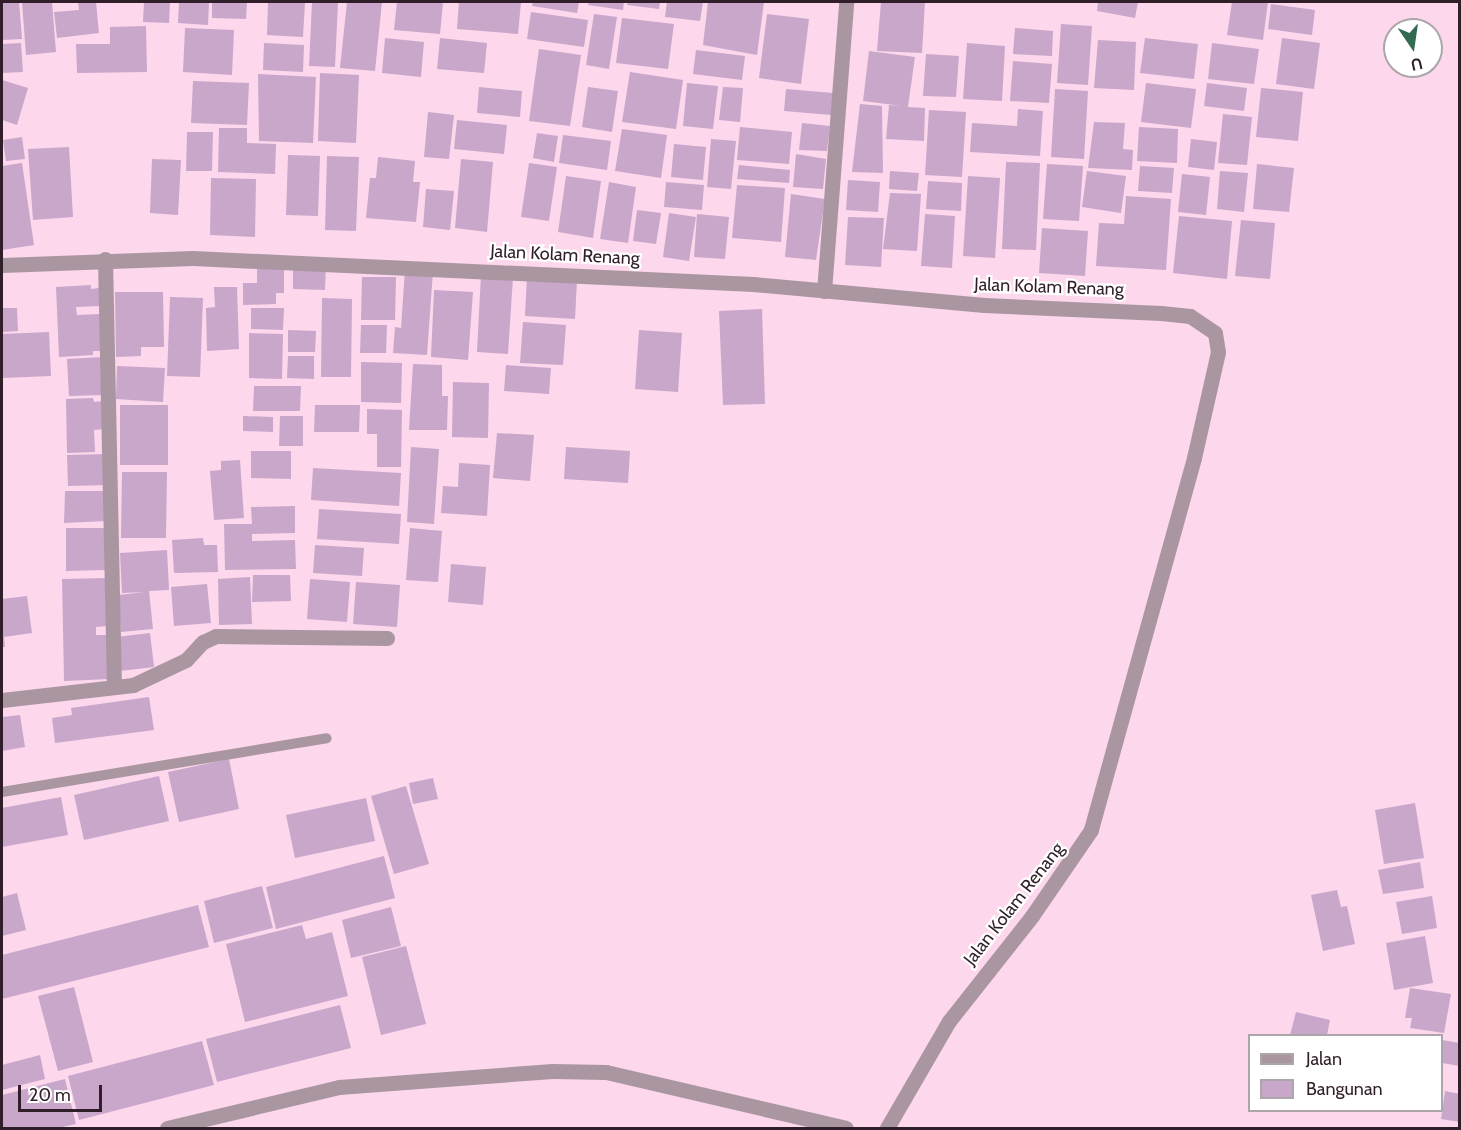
<!DOCTYPE html>
<html>
<head>
<meta charset="utf-8">
<style>
  body { margin:0 }
  #map { position:relative; width:1461px; height:1130px; overflow:hidden; background:#fdd7ec; font-family:Cabin,sans-serif }
  div>[style] { position:absolute }
  .building>* { inset:0; background:#c8a7cb }
  .service>* { height:10px; margin:-5px; padding:0 5px; transform-origin:5px; border-radius:5px; background:#aa96a1 }
  .minor>* { height:15px; margin:-7.5px; padding:0 7.5px; transform-origin:7.5px; border-radius:7.5px; background:#aa96a1 }
  span { translate:-50% -50%; white-space:nowrap; text-align:center; line-height:1.15; -webkit-text-stroke:4.5px #fff; paint-order:stroke }
  .street-label { font-size:18px; color:#301f29 }
  .frame { position:absolute; inset:0; border:3px solid #301f29; pointer-events:none }
  .legend { position:absolute; left:1248px; top:1034px; width:195px; height:78px; box-sizing:border-box; background:#fff; border:2px solid #aca5a9; margin:0; padding:8px 10px; list-style:none; font-size:18px; color:#301f29 }
  .legend li { display:flex; align-items:center; gap:12px; height:30px }
  .legend b { width:30px; border:2px solid #aca5a9 }
  .north { position:absolute; left:1383px; top:18px; width:60px; height:60px; box-sizing:border-box; background:#fff; border:2px solid #aca5a9; border-radius:50%; rotate:167deg; font-size:16px; font-weight:700; line-height:24px; text-align:center; color:#301f29 }
  .north::after { content:''; display:block; margin:auto; width:21px; height:27px; background:#326a52; clip-path:polygon(50% 0,100% 100%,50% 72%,0 100%) }
  .scale { position:absolute; left:18px; top:1085px; width:84px; height:27px; box-sizing:border-box; border:3px solid #301f29; border-top:0; padding-left:8px; font-size:18px; line-height:21px; white-space:nowrap; color:#301f29; -webkit-text-stroke:4px #fff; paint-order:stroke }
</style>
</head>
<body>
<div id="map">
  <div class="building">
    <div style="clip-path:polygon(2px 2px,19px 2px,22px 39px,2px 40px)"></div>
    <div style="clip-path:polygon(22px 2px,52px 2px,56px 52px,26px 55px)"></div>
    <div style="clip-path:polygon(78px 2px,96px 2px,99px 33px,57px 38px,54px 12px,79px 10px)"></div>
    <div style="clip-path:polygon(144px 2px,170px 2px,169px 23px,143px 22px)"></div>
    <div style="clip-path:polygon(179px 2px,209px 2px,208px 25px,178px 23px)"></div>
    <div style="clip-path:polygon(212px 2px,247px 2px,246px 19px,212px 18px)"></div>
    <div style="clip-path:polygon(268px 2px,305px 2px,303px 37px,267px 35px)"></div>
    <div style="clip-path:polygon(312px 2px,338px 2px,335px 67px,309px 66px)"></div>
    <div style="clip-path:polygon(347px 2px,382px 2px,375px 71px,340px 68px)"></div>
    <div style="clip-path:polygon(397px 2px,443px 2px,440px 34px,394px 30px)"></div>
    <div style="clip-path:polygon(459px 2px,521px 2px,518px 34px,457px 29px)"></div>
    <div style="clip-path:polygon(533px 2px,579px 2px,577px 13px,532px 6px)"></div>
    <div style="clip-path:polygon(589px 2px,624px 2px,623px 10px,588px 5px)"></div>
    <div style="clip-path:polygon(628px 2px,660px 2px,659px 9px,627px 5px)"></div>
    <div style="clip-path:polygon(667px 2px,703px 2px,700px 21px,665px 17px)"></div>
    <div style="clip-path:polygon(708px 2px,764px 2px,757px 55px,703px 45px)"></div>
    <div style="clip-path:polygon(881px 2px,925px 2px,922px 53px,877px 51px)"></div>
    <div style="clip-path:polygon(1098px 2px,1138px 2px,1135px 18px,1097px 11px)"></div>
    <div style="clip-path:polygon(1232px 2px,1268px 2px,1263px 40px,1227px 35px)"></div>
    <div style="clip-path:polygon(1271px 4px,1315px 10px,1312px 35px,1268px 29px)"></div>
    <div style="clip-path:polygon(531px 12px,588px 20px,584px 47px,527px 39px)"></div>
    <div style="clip-path:polygon(594px 14px,617px 17px,609px 69px,586px 65px)"></div>
    <div style="clip-path:polygon(767px 14px,809px 19px,801px 84px,759px 78px)"></div>
    <div style="clip-path:polygon(622px 18px,674px 24px,668px 69px,616px 63px)"></div>
    <div style="clip-path:polygon(1061px 24px,1092px 26px,1088px 85px,1057px 83px)"></div>
    <div style="clip-path:polygon(146px 26px,147px 72px,77px 73px,76px 44px,110px 44px,110px 27px)"></div>
    <div style="clip-path:polygon(185px 28px,234px 30px,232px 75px,183px 72px)"></div>
    <div style="clip-path:polygon(1015px 28px,1053px 31px,1052px 56px,1013px 54px)"></div>
    <div style="clip-path:polygon(385px 38px,424px 42px,421px 77px,382px 73px)"></div>
    <div style="clip-path:polygon(440px 38px,487px 43px,484px 73px,437px 69px)"></div>
    <div style="clip-path:polygon(1145px 38px,1198px 44px,1194px 79px,1140px 73px)"></div>
    <div style="clip-path:polygon(1282px 38px,1320px 43px,1314px 89px,1276px 84px)"></div>
    <div style="clip-path:polygon(1098px 40px,1136px 42px,1134px 90px,1094px 88px)"></div>
    <div style="clip-path:polygon(21px 43px,23px 72px,2px 73px,2px 44px)"></div>
    <div style="clip-path:polygon(264px 43px,304px 45px,303px 72px,263px 70px)"></div>
    <div style="clip-path:polygon(967px 43px,1005px 46px,1002px 101px,963px 99px)"></div>
    <div style="clip-path:polygon(1212px 43px,1259px 49px,1254px 84px,1208px 79px)"></div>
    <div style="clip-path:polygon(539px 49px,581px 55px,570px 126px,529px 121px)"></div>
    <div style="clip-path:polygon(696px 50px,745px 56px,742px 80px,693px 74px)"></div>
    <div style="clip-path:polygon(869px 51px,915px 57px,908px 107px,925px 108px,924px 141px,886px 139px,889px 105px,902px 106px,863px 101px)"></div>
    <div style="clip-path:polygon(926px 54px,959px 56px,956px 97px,923px 96px)"></div>
    <div style="clip-path:polygon(1013px 61px,1052px 64px,1049px 103px,1010px 101px)"></div>
    <div style="clip-path:polygon(630px 72px,683px 80px,676px 129px,622px 122px)"></div>
    <div style="clip-path:polygon(320px 73px,359px 75px,356px 143px,318px 141px)"></div>
    <div style="clip-path:polygon(258px 74px,316px 77px,313px 143px,259px 141px)"></div>
    <div style="clip-path:polygon(2px 80px,28px 88px,17px 125px,2px 120px)"></div>
    <div style="clip-path:polygon(193px 81px,249px 83px,247px 125px,191px 123px)"></div>
    <div style="clip-path:polygon(687px 83px,718px 86px,713px 129px,683px 126px)"></div>
    <div style="clip-path:polygon(1146px 83px,1196px 89px,1191px 128px,1141px 122px)"></div>
    <div style="clip-path:polygon(1207px 83px,1247px 88px,1244px 111px,1204px 106px)"></div>
    <div style="clip-path:polygon(479px 87px,522px 91px,520px 117px,477px 113px)"></div>
    <div style="clip-path:polygon(588px 87px,618px 91px,612px 132px,582px 127px)"></div>
    <div style="clip-path:polygon(723px 87px,743px 88px,740px 122px,719px 120px)"></div>
    <div style="clip-path:polygon(1261px 88px,1303px 92px,1298px 141px,1256px 137px)"></div>
    <div style="clip-path:polygon(786px 89px,833px 93px,831px 115px,784px 111px)"></div>
    <div style="clip-path:polygon(1055px 89px,1088px 91px,1084px 159px,1051px 157px)"></div>
    <div style="clip-path:polygon(860px 104px,882px 106px,883px 173px,852px 172px)"></div>
    <div style="clip-path:polygon(1018px 109px,1043px 111px,1040px 156px,970px 152px,972px 123px,1017px 126px)"></div>
    <div style="clip-path:polygon(929px 110px,966px 112px,962px 177px,925px 175px)"></div>
    <div style="clip-path:polygon(428px 112px,454px 115px,449px 159px,424px 157px)"></div>
    <div style="clip-path:polygon(1223px 114px,1252px 117px,1247px 165px,1218px 163px)"></div>
    <div style="clip-path:polygon(457px 120px,507px 125px,504px 154px,454px 149px)"></div>
    <div style="clip-path:polygon(1094px 122px,1125px 123px,1123px 149px,1133px 150px,1132px 170px,1088px 168px)"></div>
    <div style="clip-path:polygon(802px 123px,830px 126px,827px 151px,799px 150px)"></div>
    <div style="clip-path:polygon(740px 127px,792px 132px,789px 164px,737px 160px)"></div>
    <div style="clip-path:polygon(1139px 127px,1178px 129px,1177px 163px,1137px 161px)"></div>
    <div style="clip-path:polygon(219px 128px,247px 128px,247px 143px,276px 144px,275px 174px,218px 172px)"></div>
    <div style="clip-path:polygon(622px 129px,667px 135px,661px 178px,615px 171px)"></div>
    <div style="clip-path:polygon(187px 132px,213px 132px,212px 171px,186px 171px)"></div>
    <div style="clip-path:polygon(537px 133px,558px 136px,554px 162px,533px 158px)"></div>
    <div style="clip-path:polygon(563px 135px,611px 141px,607px 170px,559px 163px)"></div>
    <div style="clip-path:polygon(22px 137px,25px 159px,6px 161px,3px 140px)"></div>
    <div style="clip-path:polygon(711px 139px,736px 141px,731px 189px,707px 187px)"></div>
    <div style="clip-path:polygon(1191px 139px,1217px 142px,1214px 170px,1188px 167px)"></div>
    <div style="clip-path:polygon(674px 144px,706px 147px,703px 180px,671px 177px)"></div>
    <div style="clip-path:polygon(69px 147px,73px 217px,33px 220px,28px 149px)"></div>
    <div style="clip-path:polygon(796px 154px,826px 159px,823px 189px,793px 187px)"></div>
    <div style="clip-path:polygon(288px 155px,320px 156px,318px 216px,286px 215px)"></div>
    <div style="clip-path:polygon(327px 156px,359px 157px,356px 231px,325px 230px)"></div>
    <div style="clip-path:polygon(378px 157px,415px 161px,413px 182px,420px 182px,416px 222px,366px 218px,370px 178px,376px 178px)"></div>
    <div style="clip-path:polygon(152px 159px,181px 160px,178px 215px,150px 213px)"></div>
    <div style="clip-path:polygon(461px 159px,493px 162px,487px 232px,455px 228px)"></div>
    <div style="clip-path:polygon(1006px 162px,1040px 163px,1036px 250px,1002px 249px)"></div>
    <div style="clip-path:polygon(22px 163px,34px 245px,2px 250px,2px 166px)"></div>
    <div style="clip-path:polygon(529px 163px,557px 167px,549px 221px,521px 217px)"></div>
    <div style="clip-path:polygon(1047px 164px,1083px 166px,1079px 221px,1043px 219px)"></div>
    <div style="clip-path:polygon(1257px 164px,1294px 168px,1289px 212px,1253px 209px)"></div>
    <div style="clip-path:polygon(739px 165px,790px 170px,789px 183px,737px 179px)"></div>
    <div style="clip-path:polygon(1140px 166px,1174px 168px,1172px 193px,1138px 191px)"></div>
    <div style="clip-path:polygon(890px 171px,919px 173px,917px 191px,889px 189px)"></div>
    <div style="clip-path:polygon(1087px 171px,1126px 176px,1121px 213px,1082px 207px)"></div>
    <div style="clip-path:polygon(1220px 171px,1248px 173px,1244px 212px,1217px 209px)"></div>
    <div style="clip-path:polygon(1182px 174px,1210px 177px,1206px 215px,1178px 212px)"></div>
    <div style="clip-path:polygon(566px 176px,601px 181px,593px 238px,558px 232px)"></div>
    <div style="clip-path:polygon(968px 176px,1000px 178px,995px 258px,963px 256px)"></div>
    <div style="clip-path:polygon(211px 178px,256px 179px,255px 237px,210px 235px)"></div>
    <div style="clip-path:polygon(848px 180px,880px 182px,878px 212px,846px 210px)"></div>
    <div style="clip-path:polygon(928px 181px,962px 183px,961px 211px,926px 209px)"></div>
    <div style="clip-path:polygon(609px 182px,636px 187px,628px 243px,600px 239px)"></div>
    <div style="clip-path:polygon(666px 182px,704px 185px,702px 210px,664px 207px)"></div>
    <div style="clip-path:polygon(737px 185px,785px 188px,781px 242px,732px 238px)"></div>
    <div style="clip-path:polygon(426px 189px,454px 191px,450px 230px,423px 227px)"></div>
    <div style="clip-path:polygon(890px 193px,921px 194px,917px 251px,883px 249px)"></div>
    <div style="clip-path:polygon(791px 194px,825px 199px,816px 260px,785px 257px)"></div>
    <div style="clip-path:polygon(1126px 196px,1171px 199px,1166px 270px,1096px 266px,1099px 223px,1124px 224px)"></div>
    <div style="clip-path:polygon(637px 210px,661px 213px,656px 244px,633px 241px)"></div>
    <div style="clip-path:polygon(669px 213px,696px 217px,689px 261px,663px 257px)"></div>
    <div style="clip-path:polygon(697px 214px,729px 217px,725px 259px,694px 257px)"></div>
    <div style="clip-path:polygon(925px 214px,955px 216px,952px 268px,921px 266px)"></div>
    <div style="clip-path:polygon(1179px 216px,1232px 221px,1227px 279px,1173px 273px)"></div>
    <div style="clip-path:polygon(848px 217px,884px 218px,881px 267px,845px 265px)"></div>
    <div style="clip-path:polygon(1241px 220px,1275px 223px,1270px 279px,1235px 276px)"></div>
    <div style="clip-path:polygon(1042px 228px,1088px 231px,1085px 276px,1039px 273px)"></div>
    <div style="clip-path:polygon(284px 263px,284px 293px,276px 293px,276px 304px,243px 305px,243px 283px,257px 283px,257px 264px)"></div>
    <div style="clip-path:polygon(293px 264px,326px 264px,325px 290px,293px 289px)"></div>
    <div style="clip-path:polygon(405px 269px,433px 271px,427px 355px,393px 353px,395px 327px,401px 328px)"></div>
    <div style="clip-path:polygon(481px 274px,513px 277px,508px 354px,477px 352px)"></div>
    <div style="clip-path:polygon(362px 277px,396px 277px,395px 320px,361px 320px)"></div>
    <div style="clip-path:polygon(527px 277px,577px 280px,575px 319px,525px 316px)"></div>
    <div style="clip-path:polygon(91px 285px,91px 289px,99px 288px,100px 306px,76px 307px,77px 315px,100px 314px,102px 351px,93px 351px,93px 355px,59px 357px,56px 287px)"></div>
    <div style="clip-path:polygon(214px 287px,237px 287px,239px 349px,207px 351px,206px 308px,215px 307px)"></div>
    <div style="clip-path:polygon(434px 290px,473px 292px,468px 360px,431px 357px)"></div>
    <div style="clip-path:polygon(115px 292px,163px 292px,164px 347px,141px 347px,141px 356px,116px 357px)"></div>
    <div style="clip-path:polygon(170px 297px,203px 298px,200px 377px,167px 376px)"></div>
    <div style="clip-path:polygon(322px 298px,352px 299px,351px 377px,321px 377px)"></div>
    <div style="clip-path:polygon(2px 308px,17px 308px,18px 331px,2px 332px)"></div>
    <div style="clip-path:polygon(251px 308px,284px 308px,283px 330px,251px 329px)"></div>
    <div style="clip-path:polygon(762px 309px,765px 404px,723px 405px,719px 311px)"></div>
    <div style="clip-path:polygon(523px 322px,566px 325px,563px 365px,520px 363px)"></div>
    <div style="clip-path:polygon(361px 325px,387px 325px,386px 353px,360px 353px)"></div>
    <div style="clip-path:polygon(288px 330px,316px 331px,315px 352px,288px 352px)"></div>
    <div style="clip-path:polygon(639px 330px,682px 333px,678px 392px,635px 389px)"></div>
    <div style="clip-path:polygon(49px 332px,51px 376px,2px 378px,2px 334px)"></div>
    <div style="clip-path:polygon(249px 333px,283px 334px,282px 379px,249px 378px)"></div>
    <div style="clip-path:polygon(288px 356px,314px 356px,314px 379px,287px 378px)"></div>
    <div style="clip-path:polygon(103px 357px,105px 395px,69px 396px,67px 359px)"></div>
    <div style="clip-path:polygon(361px 362px,402px 363px,401px 403px,361px 402px)"></div>
    <div style="clip-path:polygon(413px 364px,442px 365px,442px 396px,448px 396px,447px 430px,409px 430px)"></div>
    <div style="clip-path:polygon(506px 365px,551px 368px,549px 394px,504px 391px)"></div>
    <div style="clip-path:polygon(117px 366px,165px 368px,163px 402px,116px 399px)"></div>
    <div style="clip-path:polygon(453px 382px,489px 383px,488px 438px,452px 437px)"></div>
    <div style="clip-path:polygon(254px 386px,301px 386px,300px 411px,253px 411px)"></div>
    <div style="clip-path:polygon(93px 398px,94px 402px,103px 401px,104px 429px,94px 430px,95px 452px,67px 453px,66px 399px)"></div>
    <div style="clip-path:polygon(120px 405px,168px 405px,168px 465px,120px 465px)"></div>
    <div style="clip-path:polygon(315px 405px,360px 405px,359px 432px,314px 432px)"></div>
    <div style="clip-path:polygon(367px 409px,402px 410px,401px 467px,377px 467px,377px 434px,367px 434px)"></div>
    <div style="clip-path:polygon(243px 416px,273px 417px,273px 432px,243px 431px)"></div>
    <div style="clip-path:polygon(280px 416px,303px 416px,303px 446px,279px 446px)"></div>
    <div style="clip-path:polygon(497px 433px,534px 435px,530px 481px,493px 478px)"></div>
    <div style="clip-path:polygon(411px 447px,439px 449px,434px 524px,407px 522px)"></div>
    <div style="clip-path:polygon(566px 447px,630px 451px,628px 483px,564px 479px)"></div>
    <div style="clip-path:polygon(251px 451px,291px 451px,291px 479px,251px 478px)"></div>
    <div style="clip-path:polygon(108px 454px,109px 485px,68px 486px,67px 455px)"></div>
    <div style="clip-path:polygon(240px 460px,244px 518px,214px 520px,210px 471px,221px 470px,221px 461px)"></div>
    <div style="clip-path:polygon(459px 463px,490px 465px,487px 516px,441px 513px,443px 486px,458px 487px)"></div>
    <div style="clip-path:polygon(313px 468px,401px 473px,399px 506px,311px 500px)"></div>
    <div style="clip-path:polygon(122px 472px,167px 472px,166px 538px,121px 538px)"></div>
    <div style="clip-path:polygon(65px 491px,108px 491px,107px 521px,64px 523px)"></div>
    <div style="clip-path:polygon(295px 506px,295px 533px,252px 534px,252px 541px,295px 540px,296px 569px,225px 570px,224px 524px,252px 524px,251px 507px)"></div>
    <div style="clip-path:polygon(319px 509px,401px 514px,399px 544px,317px 539px)"></div>
    <div style="clip-path:polygon(66px 528px,106px 528px,106px 570px,66px 571px)"></div>
    <div style="clip-path:polygon(410px 528px,442px 531px,438px 582px,406px 580px)"></div>
    <div style="clip-path:polygon(203px 538px,204px 545px,217px 545px,218px 572px,174px 573px,172px 540px)"></div>
    <div style="clip-path:polygon(315px 545px,364px 548px,362px 576px,313px 573px)"></div>
    <div style="clip-path:polygon(167px 550px,169px 590px,149px 591px,153px 629px,121px 632px,118px 595px,145px 592px,122px 593px,120px 553px)"></div>
    <div style="clip-path:polygon(451px 564px,486px 567px,483px 605px,448px 602px)"></div>
    <div style="clip-path:polygon(253px 575px,290px 575px,291px 601px,252px 602px)"></div>
    <div style="clip-path:polygon(250px 577px,252px 624px,219px 625px,218px 579px)"></div>
    <div style="clip-path:polygon(106px 578px,107px 626px,96px 627px,96px 635px,109px 635px,110px 679px,64px 681px,62px 579px)"></div>
    <div style="clip-path:polygon(310px 579px,350px 582px,347px 622px,307px 619px)"></div>
    <div style="clip-path:polygon(356px 582px,400px 585px,397px 627px,353px 624px)"></div>
    <div style="clip-path:polygon(207px 584px,211px 623px,174px 626px,171px 587px)"></div>
    <div style="clip-path:polygon(27px 596px,32px 633px,4px 637px,5px 647px,2px 647px,2px 599px)"></div>
    <div style="clip-path:polygon(150px 633px,154px 667px,120px 671px,116px 637px)"></div>
    <div style="clip-path:polygon(149px 697px,154px 730px,55px 743px,52px 718px,72px 715px,71px 708px)"></div>
    <div style="clip-path:polygon(20px 715px,25px 747px,2px 751px,2px 717px)"></div>
    <div style="clip-path:polygon(229px 759px,239px 809px,179px 822px,168px 772px)"></div>
    <div style="clip-path:polygon(159px 776px,169px 821px,84px 840px,74px 795px)"></div>
    <div style="clip-path:polygon(433px 778px,438px 799px,413px 804px,409px 783px)"></div>
    <div style="clip-path:polygon(406px 786px,429px 864px,394px 874px,371px 796px)"></div>
    <div style="clip-path:polygon(61px 797px,68px 835px,2px 847px,2px 808px)"></div>
    <div style="clip-path:polygon(366px 798px,375px 841px,295px 858px,286px 815px)"></div>
    <div style="clip-path:polygon(1415px 803px,1424px 858px,1384px 864px,1375px 810px)"></div>
    <div style="clip-path:polygon(384px 856px,395px 898px,276px 929px,266px 887px)"></div>
    <div style="clip-path:polygon(1420px 862px,1424px 888px,1383px 894px,1378px 870px)"></div>
    <div style="clip-path:polygon(262px 886px,273px 928px,214px 943px,204px 901px)"></div>
    <div style="clip-path:polygon(1337px 890px,1341px 907px,1347px 906px,1355px 944px,1323px 951px,1311px 895px)"></div>
    <div style="clip-path:polygon(17px 893px,26px 930px,2px 936px,2px 897px)"></div>
    <div style="clip-path:polygon(1432px 896px,1437px 928px,1402px 934px,1396px 902px)"></div>
    <div style="clip-path:polygon(198px 905px,209px 947px,2px 999px,2px 955px)"></div>
    <div style="clip-path:polygon(391px 907px,401px 946px,351px 958px,342px 920px)"></div>
    <div style="clip-path:polygon(302px 925px,306px 939px,332px 932px,348px 996px,245px 1022px,226px 944px)"></div>
    <div style="clip-path:polygon(1425px 936px,1433px 983px,1394px 990px,1386px 943px)"></div>
    <div style="clip-path:polygon(406px 946px,426px 1024px,381px 1035px,362px 957px)"></div>
    <div style="clip-path:polygon(74px 987px,93px 1062px,58px 1071px,38px 996px)"></div>
    <div style="clip-path:polygon(1410px 988px,1451px 994px,1444px 1033px,1410px 1028px,1412px 1018px,1405px 1018px)"></div>
    <div style="clip-path:polygon(340px 1005px,351px 1048px,217px 1082px,206px 1039px)"></div>
    <div style="clip-path:polygon(1296px 1012px,1330px 1020px,1327px 1035px,1290px 1035px)"></div>
    <div style="clip-path:polygon(1442px 1040px,1460px 1043px,1460px 1066px,1442px 1063px)"></div>
    <div style="clip-path:polygon(202px 1041px,214px 1085px,79px 1120px,68px 1076px)"></div>
    <div style="clip-path:polygon(40px 1055px,45px 1079px,2px 1090px,2px 1065px)"></div>
    <div style="clip-path:polygon(65px 1079px,76px 1124px,58px 1128px,2px 1128px,2px 1095px)"></div>
    <div style="clip-path:polygon(1445px 1091px,1460px 1094px,1460px 1122px,1441px 1119px)"></div>
  </div>
  <div class="service">
    <div style="left:2px;top:792px;width:329px;rotate:-9.4deg"></div>
  </div>
  <div class="minor">
    <div style="left:105px;top:259px;width:428px;rotate:88.8deg"></div>
    <div style="left:2px;top:265px;width:191px;rotate:-2.1deg"></div>
    <div style="left:193px;top:258px;width:561px;rotate:2.66deg"></div>
    <div style="left:753px;top:284px;width:232px;rotate:5.2deg"></div>
    <div style="left:984px;top:305px;width:177px;rotate:2.6deg"></div>
    <div style="left:1161px;top:313px;width:29px;rotate:6deg"></div>
    <div style="left:1190px;top:316px;width:30px;rotate:34deg"></div>
    <div style="left:1215px;top:333px;width:19px;rotate:81deg"></div>
    <div style="left:1218px;top:352px;width:109px;rotate:102.8deg"></div>
    <div style="left:1194px;top:458px;width:386px;rotate:105.5deg"></div>
    <div style="left:1091px;top:830px;width:104px;rotate:124.5deg"></div>
    <div style="left:1032px;top:916px;width:134px;rotate:128.3deg"></div>
    <div style="left:949px;top:1021px;width:124px;rotate:120.1deg"></div>
    <div style="left:824px;top:291px;width:290px;rotate:-85.6deg"></div>
    <div style="left:2px;top:700px;width:132px;rotate:-6.5deg"></div>
    <div style="left:133px;top:685px;width:59px;rotate:-25.3deg"></div>
    <div style="left:186px;top:660px;width:25px;rotate:-47deg"></div>
    <div style="left:203px;top:642px;width:14px;rotate:-25deg"></div>
    <div style="left:216px;top:636px;width:171px;rotate:0.7deg"></div>
    <div style="left:167px;top:1128px;width:177px;rotate:-13.4deg"></div>
    <div style="left:339px;top:1087px;width:214px;rotate:-4.3deg"></div>
    <div style="left:552px;top:1071px;width:54px;rotate:1.1deg"></div>
    <div style="left:606px;top:1072px;width:246px;rotate:13.1deg"></div>
  </div>
  <div class="street-label">
    <span style="left:565px;top:255px;rotate:3deg">Jalan Kolam Renang</span>
    <span style="left:1049px;top:287px;rotate:2deg">Jalan Kolam Renang</span>
    <span style="left:1014px;top:904px;rotate:-52deg">Jalan Kolam Renang</span>
  </div>
  <div class="frame"></div>
  <ul class="legend">
  <li><b style="height:8px;background:#aa96a1"></b>Jalan</li>
  <li><b style="height:16px;background:#c8a7cb"></b>Bangunan</li>
  </ul>
  <div class="north">U</div>
  <div class="scale">20 m</div>
</div>
</body>
</html>
